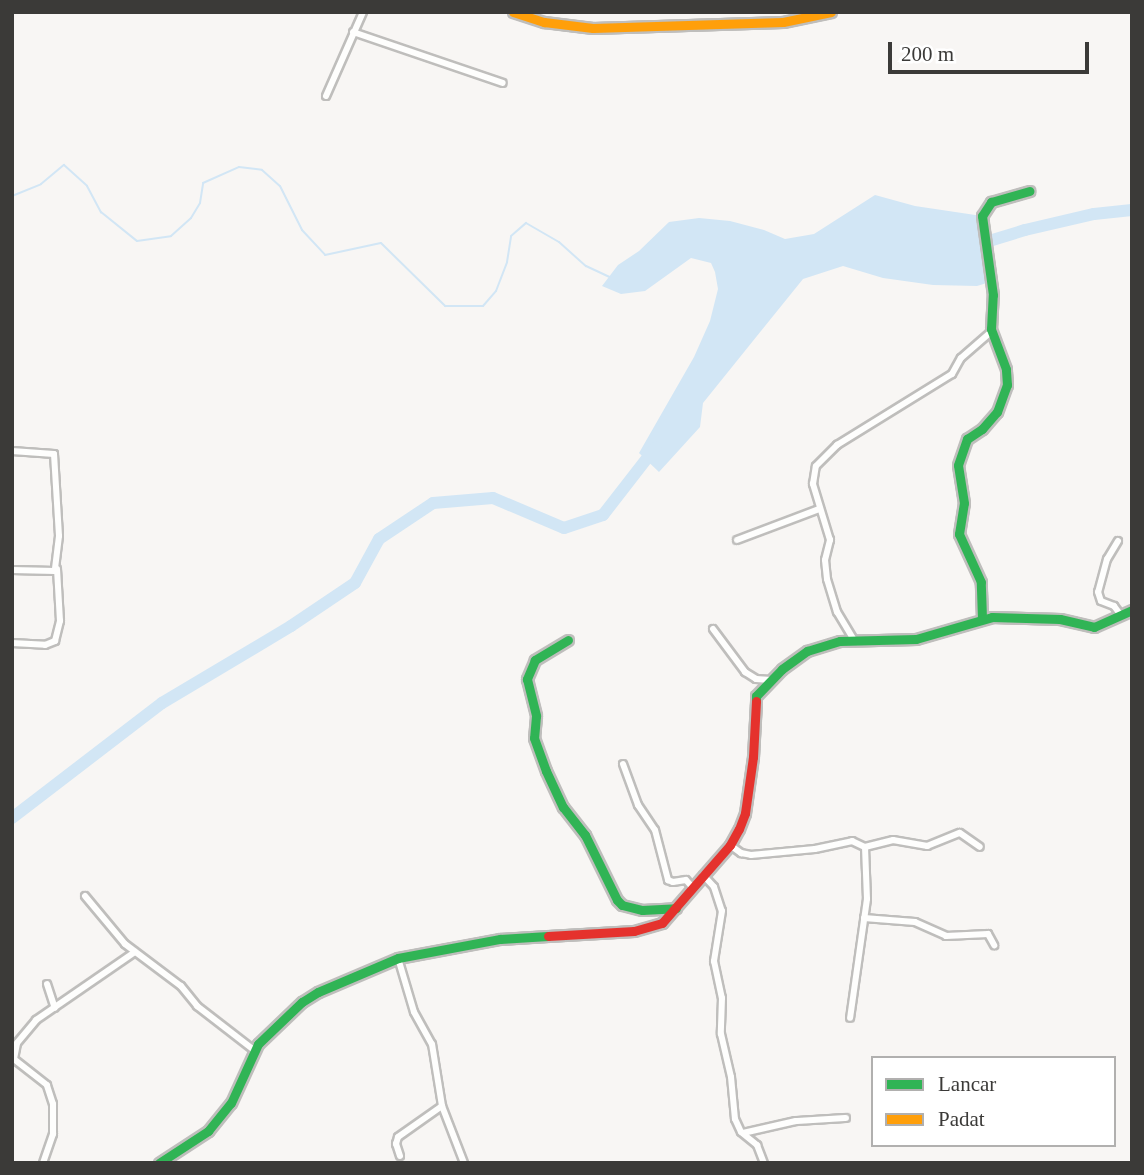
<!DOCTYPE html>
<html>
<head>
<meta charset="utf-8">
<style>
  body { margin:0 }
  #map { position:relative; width:1144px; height:1175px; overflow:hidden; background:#f8f6f4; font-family:Georgia,serif }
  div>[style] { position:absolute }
  .water>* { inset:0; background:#d2e6f5 }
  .stream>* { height:2px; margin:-1px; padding:0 1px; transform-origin:1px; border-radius:1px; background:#d2e6f5 }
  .river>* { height:12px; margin:-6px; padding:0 6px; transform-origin:6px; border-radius:6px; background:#d2e6f5 }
  .roads { filter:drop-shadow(2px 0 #bfbebc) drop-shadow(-2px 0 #bfbebc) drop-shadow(0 2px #bfbebc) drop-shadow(0 -2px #bfbebc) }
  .street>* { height:6px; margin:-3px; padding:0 3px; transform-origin:3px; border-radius:3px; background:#fefefd }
  .fast>* { height:9px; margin:-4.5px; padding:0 4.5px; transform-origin:4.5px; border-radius:4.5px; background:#30b455 }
  .slow>* { height:9px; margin:-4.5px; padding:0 4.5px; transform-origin:4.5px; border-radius:4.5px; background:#ff9f0a }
  .jam>* { height:9px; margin:-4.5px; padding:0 4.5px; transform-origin:4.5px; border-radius:4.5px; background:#e5322d }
  span { translate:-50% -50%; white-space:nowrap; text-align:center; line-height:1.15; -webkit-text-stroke:5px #fff; paint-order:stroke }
  .frame { position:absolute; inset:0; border:14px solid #3b3a38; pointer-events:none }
  .legend { position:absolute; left:871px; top:1056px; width:245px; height:91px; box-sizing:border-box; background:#fff; border:2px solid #b1b0af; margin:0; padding:9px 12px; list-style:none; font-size:21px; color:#3b3a38 }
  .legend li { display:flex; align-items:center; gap:14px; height:35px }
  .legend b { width:35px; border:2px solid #b1b0af }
  .scale { position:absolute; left:888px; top:42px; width:201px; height:32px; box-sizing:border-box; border:4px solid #3b3a38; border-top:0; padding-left:9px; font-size:21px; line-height:24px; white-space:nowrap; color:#3b3a38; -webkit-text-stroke:5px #fff; paint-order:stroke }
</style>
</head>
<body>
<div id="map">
  <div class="water">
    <div style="clip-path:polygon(875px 195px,915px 206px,982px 216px,990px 282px,977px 286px,933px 285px,883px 278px,843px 266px,803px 279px,703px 403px,700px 427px,659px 472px,639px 453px,694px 357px,710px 321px,718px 289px,715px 272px,711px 263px,691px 258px,645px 291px,621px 294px,602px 286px,618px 265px,639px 251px,669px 222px,699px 218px,730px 221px,764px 230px,785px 239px,814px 234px)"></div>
  </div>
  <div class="stream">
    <div style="left:12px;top:196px;width:31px;rotate:-22deg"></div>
    <div style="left:41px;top:184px;width:30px;rotate:-40deg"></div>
    <div style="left:64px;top:165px;width:31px;rotate:42deg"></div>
    <div style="left:87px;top:186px;width:30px;rotate:62deg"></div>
    <div style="left:101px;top:212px;width:46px;rotate:38.9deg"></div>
    <div style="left:137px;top:241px;width:34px;rotate:-8deg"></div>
    <div style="left:171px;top:236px;width:27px;rotate:-42deg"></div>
    <div style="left:191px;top:218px;width:17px;rotate:-59deg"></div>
    <div style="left:200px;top:203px;width:20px;rotate:-81deg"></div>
    <div style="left:203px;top:183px;width:39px;rotate:-24deg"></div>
    <div style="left:239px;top:167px;width:23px;rotate:7deg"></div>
    <div style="left:262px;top:170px;width:24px;rotate:42deg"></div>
    <div style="left:280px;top:186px;width:49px;rotate:63.4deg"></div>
    <div style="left:302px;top:230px;width:34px;rotate:47deg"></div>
    <div style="left:325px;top:255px;width:57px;rotate:-12.1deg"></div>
    <div style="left:381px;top:243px;width:90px;rotate:44.5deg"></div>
    <div style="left:445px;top:306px;width:38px"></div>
    <div style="left:483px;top:306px;width:20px;rotate:-49deg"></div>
    <div style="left:496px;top:291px;width:31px;rotate:-69deg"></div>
    <div style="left:507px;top:262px;width:26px;rotate:-81deg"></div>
    <div style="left:511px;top:236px;width:20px;rotate:-41deg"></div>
    <div style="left:526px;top:223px;width:38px;rotate:30deg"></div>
    <div style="left:559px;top:242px;width:36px;rotate:42deg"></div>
    <div style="left:586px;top:266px;width:26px;rotate:25deg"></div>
  </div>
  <div class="river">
    <div style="left:976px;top:245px;width:51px;rotate:-17deg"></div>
    <div style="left:1025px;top:230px;width:71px;rotate:-13.1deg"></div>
    <div style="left:1094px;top:214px;width:38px;rotate:-6deg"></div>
    <div style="left:12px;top:818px;width:189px;rotate:-37.5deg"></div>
    <div style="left:162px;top:703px;width:150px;rotate:-30.8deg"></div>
    <div style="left:291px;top:626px;width:77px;rotate:-33.9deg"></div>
    <div style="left:355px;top:583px;width:50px;rotate:-61.4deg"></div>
    <div style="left:379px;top:539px;width:65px;rotate:-33.7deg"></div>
    <div style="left:433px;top:503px;width:60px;rotate:-4.8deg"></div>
    <div style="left:493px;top:498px;width:77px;rotate:22.9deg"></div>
    <div style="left:564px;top:528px;width:41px;rotate:-18.4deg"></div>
    <div style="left:603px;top:515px;width:85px;rotate:-52.2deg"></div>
  </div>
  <div class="roads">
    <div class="street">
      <div style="left:353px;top:32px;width:158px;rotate:18.8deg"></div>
      <div style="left:326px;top:96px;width:92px;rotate:-66.2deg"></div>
      <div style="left:12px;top:451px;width:42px;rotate:4.1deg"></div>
      <div style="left:54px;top:454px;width:82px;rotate:86.5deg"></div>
      <div style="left:59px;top:536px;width:35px;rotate:97deg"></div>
      <div style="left:55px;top:571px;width:43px;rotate:-178.7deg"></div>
      <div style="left:737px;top:540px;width:88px;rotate:-20.7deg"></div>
      <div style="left:1118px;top:541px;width:21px;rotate:121deg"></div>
      <div style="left:1107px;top:559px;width:34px;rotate:105deg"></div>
      <div style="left:1098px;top:592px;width:9px;rotate:72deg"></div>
      <div style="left:1101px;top:601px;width:14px;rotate:21deg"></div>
      <div style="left:1114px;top:606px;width:10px;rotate:53deg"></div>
      <div style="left:713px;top:629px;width:54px;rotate:53.3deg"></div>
      <div style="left:745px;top:672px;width:13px;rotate:32deg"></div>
      <div style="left:756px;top:679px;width:15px;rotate:4deg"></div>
      <div style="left:854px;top:640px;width:33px;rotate:-121deg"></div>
      <div style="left:837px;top:612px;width:34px;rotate:-107deg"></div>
      <div style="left:827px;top:579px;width:19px;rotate:-96deg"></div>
      <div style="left:825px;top:560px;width:21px;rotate:-76deg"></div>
      <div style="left:830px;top:540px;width:59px;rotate:-106.9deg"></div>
      <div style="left:813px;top:484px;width:18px;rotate:-81deg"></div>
      <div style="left:816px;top:466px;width:30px;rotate:-45deg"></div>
      <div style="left:837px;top:445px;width:135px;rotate:-31.7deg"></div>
      <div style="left:952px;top:374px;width:18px;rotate:-61deg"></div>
      <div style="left:961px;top:358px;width:40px;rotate:-41deg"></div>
      <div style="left:12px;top:643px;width:33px;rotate:3deg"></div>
      <div style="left:45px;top:645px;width:11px;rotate:-22deg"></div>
      <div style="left:55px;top:641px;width:21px;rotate:-76deg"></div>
      <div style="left:60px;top:621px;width:52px;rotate:-93.3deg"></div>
      <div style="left:623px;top:764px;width:44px;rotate:69.9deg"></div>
      <div style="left:638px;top:805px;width:30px;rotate:56deg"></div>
      <div style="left:655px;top:830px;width:52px;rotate:75.4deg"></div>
      <div style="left:668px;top:880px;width:5px;rotate:22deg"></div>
      <div style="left:673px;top:882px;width:13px;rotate:-9deg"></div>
      <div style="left:686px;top:880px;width:11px;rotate:49deg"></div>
      <div style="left:730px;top:845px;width:14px;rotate:36deg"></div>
      <div style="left:741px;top:853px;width:10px;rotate:11deg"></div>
      <div style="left:751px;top:855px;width:64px;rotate:-5.4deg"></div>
      <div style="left:815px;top:849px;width:38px;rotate:-12deg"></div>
      <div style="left:852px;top:841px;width:14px;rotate:25deg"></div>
      <div style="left:865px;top:847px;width:52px;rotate:87.8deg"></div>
      <div style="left:867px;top:899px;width:120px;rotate:98.1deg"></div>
      <div style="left:865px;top:847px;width:29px;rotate:-14deg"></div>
      <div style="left:893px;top:840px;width:35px;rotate:10deg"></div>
      <div style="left:927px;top:846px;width:35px;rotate:-22deg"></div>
      <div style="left:960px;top:833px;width:24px;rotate:35deg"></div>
      <div style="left:703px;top:875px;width:16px;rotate:47deg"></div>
      <div style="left:714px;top:887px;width:25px;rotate:72deg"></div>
      <div style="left:722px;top:911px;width:51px;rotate:99.1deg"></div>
      <div style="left:714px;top:961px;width:38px;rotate:78deg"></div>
      <div style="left:722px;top:998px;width:36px;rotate:92deg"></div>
      <div style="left:721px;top:1034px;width:44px;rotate:76.9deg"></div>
      <div style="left:731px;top:1077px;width:42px;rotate:84.6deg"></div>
      <div style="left:735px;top:1119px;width:14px;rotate:65deg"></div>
      <div style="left:741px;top:1132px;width:21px;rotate:39deg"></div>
      <div style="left:757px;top:1145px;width:19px;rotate:69deg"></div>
      <div style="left:85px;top:896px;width:62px;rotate:50.2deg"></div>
      <div style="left:125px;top:944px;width:70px;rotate:36.9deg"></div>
      <div style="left:181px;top:986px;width:26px;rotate:51deg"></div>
      <div style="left:197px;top:1006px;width:72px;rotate:37.7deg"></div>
      <div style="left:864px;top:918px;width:51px;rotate:4.5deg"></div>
      <div style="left:915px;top:922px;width:34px;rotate:24deg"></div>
      <div style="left:946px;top:936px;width:42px;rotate:-2.7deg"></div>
      <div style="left:988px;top:934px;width:13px;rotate:61deg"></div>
      <div style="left:398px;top:958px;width:56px;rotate:73.5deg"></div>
      <div style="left:414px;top:1012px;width:37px;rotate:61deg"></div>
      <div style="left:432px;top:1044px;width:63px;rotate:80.8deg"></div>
      <div style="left:442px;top:1106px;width:61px;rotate:68.9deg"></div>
      <div style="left:47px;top:984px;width:25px;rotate:72deg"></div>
      <div style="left:743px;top:1133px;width:54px;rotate:-12.8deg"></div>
      <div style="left:796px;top:1121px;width:50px;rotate:-3.4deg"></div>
      <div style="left:400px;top:1156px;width:13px;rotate:-108deg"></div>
      <div style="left:396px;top:1144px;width:7px;rotate:-74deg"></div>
      <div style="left:398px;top:1137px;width:54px;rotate:-35.2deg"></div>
      <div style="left:43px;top:1163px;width:31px;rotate:-71deg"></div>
      <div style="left:53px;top:1134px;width:30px;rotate:-90deg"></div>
      <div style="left:53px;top:1104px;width:20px;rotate:-108deg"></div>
      <div style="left:47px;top:1085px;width:42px;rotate:-141.8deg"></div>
      <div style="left:14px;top:1059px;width:16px;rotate:-79deg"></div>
      <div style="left:17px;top:1043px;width:30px;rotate:-50deg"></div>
      <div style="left:36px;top:1020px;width:120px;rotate:-34.5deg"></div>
    </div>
    <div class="fast">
      <div style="left:982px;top:618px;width:36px;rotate:-92deg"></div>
      <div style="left:981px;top:582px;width:53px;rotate:-114.6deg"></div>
      <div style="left:959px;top:534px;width:31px;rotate:-81deg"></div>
      <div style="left:964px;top:503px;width:38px;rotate:-99deg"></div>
      <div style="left:958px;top:465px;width:28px;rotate:-71deg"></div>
      <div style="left:967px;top:439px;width:18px;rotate:-34deg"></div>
      <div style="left:982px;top:429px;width:23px;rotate:-49deg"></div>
      <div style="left:997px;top:412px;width:29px;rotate:-70deg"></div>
      <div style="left:1007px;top:385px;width:16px;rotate:-94deg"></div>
      <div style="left:1006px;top:369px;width:43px;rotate:-110.6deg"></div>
      <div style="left:991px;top:329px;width:34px;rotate:-87deg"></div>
      <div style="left:993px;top:295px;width:80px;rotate:-97.9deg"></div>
      <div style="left:982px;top:216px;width:17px;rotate:-57deg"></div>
      <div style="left:991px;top:202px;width:40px;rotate:-16deg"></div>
      <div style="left:568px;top:640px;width:39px;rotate:149deg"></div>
      <div style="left:535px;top:660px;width:21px;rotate:113deg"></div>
      <div style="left:527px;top:679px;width:38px;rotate:76deg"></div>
      <div style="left:536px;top:716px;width:22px;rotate:95deg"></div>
      <div style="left:534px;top:738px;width:35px;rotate:70deg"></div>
      <div style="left:546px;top:771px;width:40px;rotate:65deg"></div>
      <div style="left:563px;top:807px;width:36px;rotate:52deg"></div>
      <div style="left:585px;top:835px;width:72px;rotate:63.8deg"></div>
      <div style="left:617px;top:900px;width:7px;rotate:45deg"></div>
      <div style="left:622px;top:905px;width:21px;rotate:14deg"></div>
      <div style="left:642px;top:910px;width:34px;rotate:-3deg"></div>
      <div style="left:756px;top:701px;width:5px;rotate:-90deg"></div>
      <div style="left:756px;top:696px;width:37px;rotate:-46deg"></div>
      <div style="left:782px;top:669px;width:31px;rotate:-36deg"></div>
      <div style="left:807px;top:651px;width:34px;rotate:-17deg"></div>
      <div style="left:840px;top:641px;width:76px;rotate:-1.5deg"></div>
      <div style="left:916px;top:639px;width:79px;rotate:-16.1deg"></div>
      <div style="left:992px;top:617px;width:68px;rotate:1.7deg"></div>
      <div style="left:1060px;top:619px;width:35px;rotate:13deg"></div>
      <div style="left:1094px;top:627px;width:42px;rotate:-24.1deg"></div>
      <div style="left:159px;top:1163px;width:59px;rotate:-33.1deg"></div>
      <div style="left:208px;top:1131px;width:36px;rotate:-51deg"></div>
      <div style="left:231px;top:1103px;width:65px;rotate:-65.4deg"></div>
      <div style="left:258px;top:1044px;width:61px;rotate:-43.7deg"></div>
      <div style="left:302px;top:1002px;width:19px;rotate:-32deg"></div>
      <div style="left:318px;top:992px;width:87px;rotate:-23deg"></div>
      <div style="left:398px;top:958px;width:104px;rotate:-10.6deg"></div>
      <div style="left:500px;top:939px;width:48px;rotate:-3.6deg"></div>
    </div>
    <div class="slow">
      <div style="left:513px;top:12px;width:33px;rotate:18deg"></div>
      <div style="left:544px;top:22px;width:49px;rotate:7deg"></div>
      <div style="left:593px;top:28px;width:190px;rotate:-1.8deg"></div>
      <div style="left:783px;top:22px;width:49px;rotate:-11.8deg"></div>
    </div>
    <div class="jam">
      <div style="left:548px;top:936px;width:86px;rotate:-3.3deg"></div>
      <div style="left:634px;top:931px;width:29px;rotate:-16deg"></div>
      <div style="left:662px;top:923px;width:103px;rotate:-48.9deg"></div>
      <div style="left:730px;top:845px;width:18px;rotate:-61deg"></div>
      <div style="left:739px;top:829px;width:17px;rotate:-69deg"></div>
      <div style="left:745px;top:813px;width:57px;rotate:-81.9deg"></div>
      <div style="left:753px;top:757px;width:56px;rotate:-86.9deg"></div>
    </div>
  </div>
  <div class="frame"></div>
  <ul class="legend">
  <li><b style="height:9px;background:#30b455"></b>Lancar</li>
  <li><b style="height:9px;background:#ff9f0a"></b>Padat</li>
  </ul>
  <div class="scale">200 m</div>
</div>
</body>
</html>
